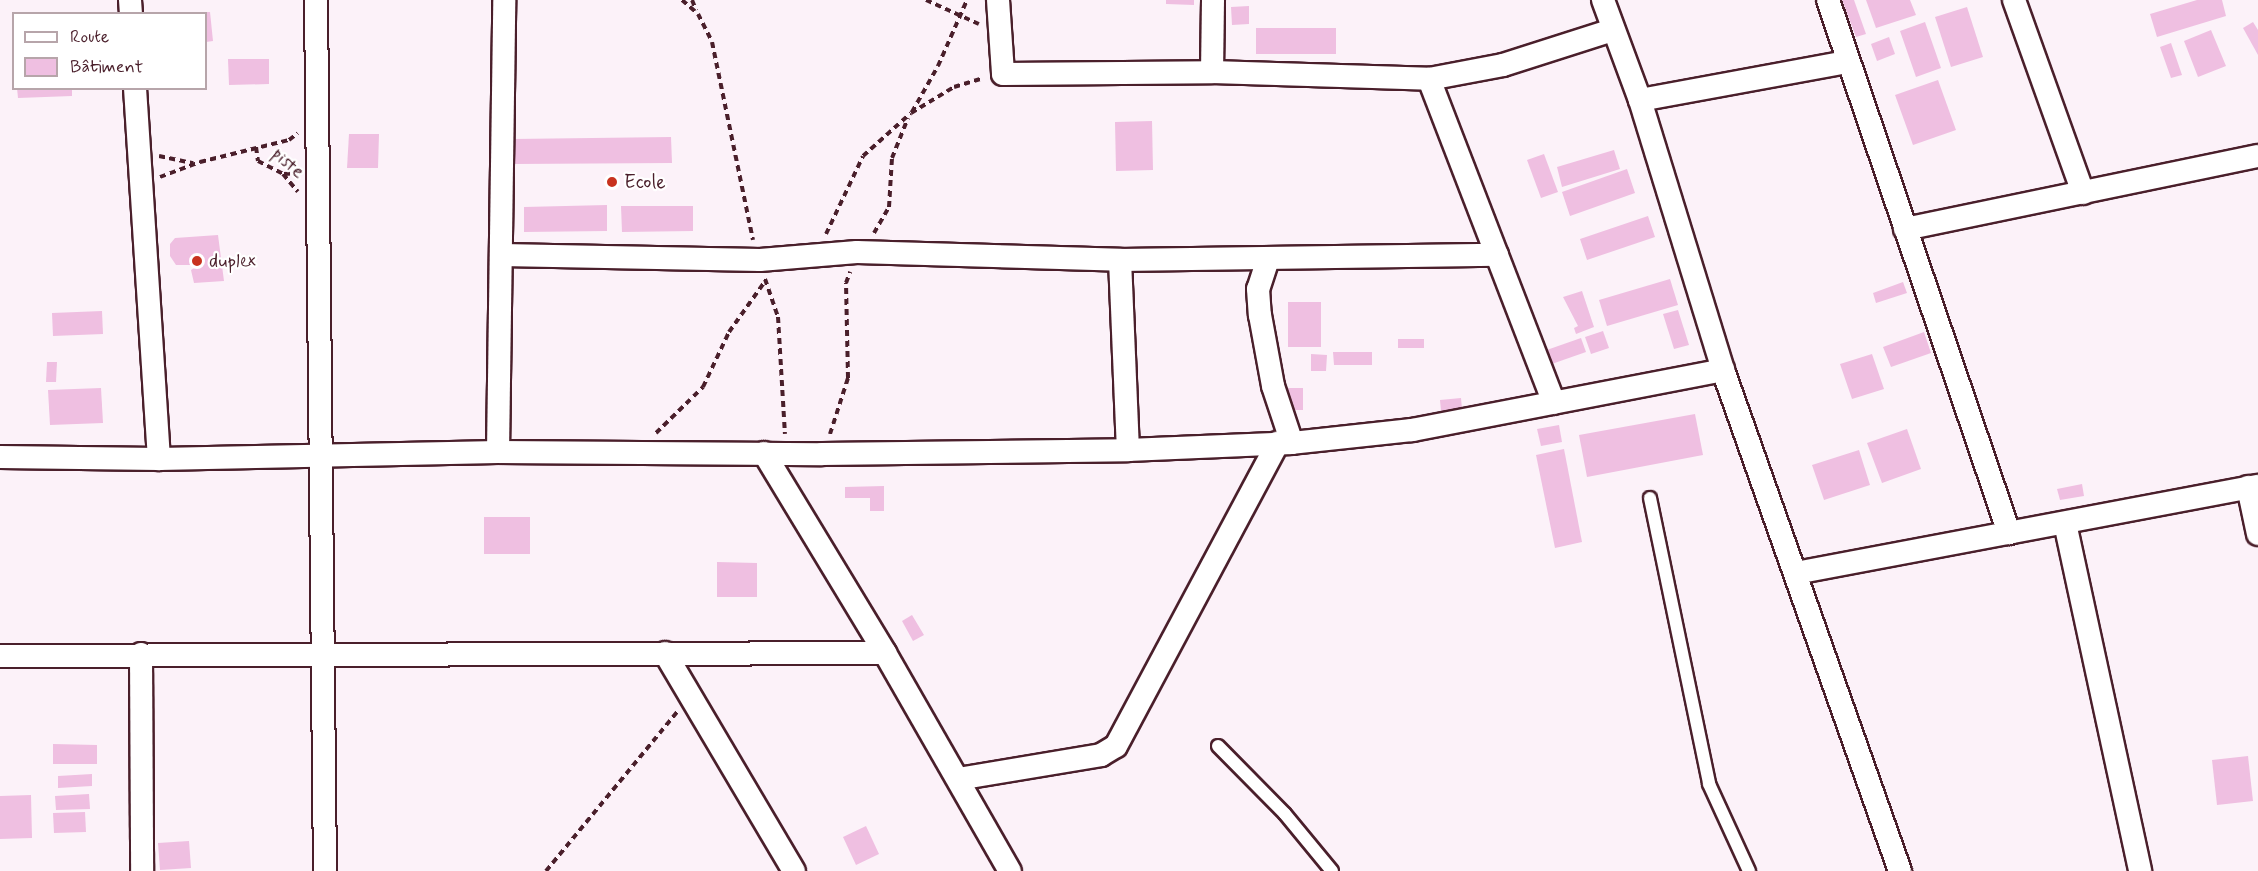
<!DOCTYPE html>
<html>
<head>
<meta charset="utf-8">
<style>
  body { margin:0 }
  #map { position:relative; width:2258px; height:871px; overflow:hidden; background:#fcf2f9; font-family:Mynerve,sans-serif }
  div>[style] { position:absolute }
  .building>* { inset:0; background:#efbfe1 }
  .path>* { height:4px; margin-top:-2px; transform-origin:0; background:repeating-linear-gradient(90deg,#4a1f2b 0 6px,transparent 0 10.5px) }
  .roads { filter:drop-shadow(2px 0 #4a1f2b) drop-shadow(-2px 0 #4a1f2b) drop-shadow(0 2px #4a1f2b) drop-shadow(0 -2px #4a1f2b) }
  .lane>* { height:12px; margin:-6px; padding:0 6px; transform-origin:6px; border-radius:6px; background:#fff }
  .street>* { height:22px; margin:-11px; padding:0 11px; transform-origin:11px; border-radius:11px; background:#fff }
  .dots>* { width:16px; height:16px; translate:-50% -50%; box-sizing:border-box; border:3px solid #fff; border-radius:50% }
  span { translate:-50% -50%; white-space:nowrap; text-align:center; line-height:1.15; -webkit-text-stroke:4.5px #fff; paint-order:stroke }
  .street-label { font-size:20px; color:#4a1f2b }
  .poi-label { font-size:20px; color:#4a1f2b }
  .left { translate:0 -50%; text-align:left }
  .legend { position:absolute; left:12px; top:12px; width:195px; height:78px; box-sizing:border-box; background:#fff; border:2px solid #b7a5aa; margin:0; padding:8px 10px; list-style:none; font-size:18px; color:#4a1f2b }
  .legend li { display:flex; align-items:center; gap:12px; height:30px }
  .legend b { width:30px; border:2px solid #b7a5aa }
</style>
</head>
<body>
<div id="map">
  <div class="building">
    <div style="clip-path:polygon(1166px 0,1194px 0,1194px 5px,1166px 4px)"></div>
    <div style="clip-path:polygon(1842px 0,1854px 0,1866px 34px,1856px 37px)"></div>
    <div style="clip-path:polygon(1866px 0,1910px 0,1916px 15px,1876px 28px)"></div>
    <div style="clip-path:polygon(2197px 0,2222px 0,2226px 16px,2157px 37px,2150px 14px)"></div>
    <div style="clip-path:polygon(1249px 6px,1249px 24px,1232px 25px,1231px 7px)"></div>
    <div style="clip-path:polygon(1967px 7px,1983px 57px,1951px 67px,1935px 17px)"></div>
    <div style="clip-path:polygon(206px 12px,210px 12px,213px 41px,206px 42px)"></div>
    <div style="clip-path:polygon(1925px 22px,1941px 68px,1916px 77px,1900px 31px)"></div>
    <div style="clip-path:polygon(2253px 22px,2258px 30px,2258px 55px,2243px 28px)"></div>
    <div style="clip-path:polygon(1256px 28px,1336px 28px,1336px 54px,1256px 54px)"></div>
    <div style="clip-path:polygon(2211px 30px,2226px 66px,2198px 77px,2184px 41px)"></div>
    <div style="clip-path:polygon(1889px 37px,1895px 54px,1877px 61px,1871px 44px)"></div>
    <div style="clip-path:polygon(2171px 43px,2182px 75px,2171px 78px,2160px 47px)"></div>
    <div style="clip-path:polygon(228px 59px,269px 59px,269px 84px,229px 85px)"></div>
    <div style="clip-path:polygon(1938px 80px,1956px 130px,1913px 145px,1895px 95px)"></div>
    <div style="clip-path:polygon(17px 88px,72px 88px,72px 96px,18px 98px)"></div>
    <div style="clip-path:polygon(1152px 121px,1153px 170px,1116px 171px,1115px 122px)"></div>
    <div style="clip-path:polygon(349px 134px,379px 134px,378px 168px,347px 168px)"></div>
    <div style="clip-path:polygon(671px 137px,672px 163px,514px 164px,513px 139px)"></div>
    <div style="clip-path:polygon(1614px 150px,1620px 169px,1562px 187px,1557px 167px)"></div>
    <div style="clip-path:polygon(1544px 154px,1558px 192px,1541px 198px,1527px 160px)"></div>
    <div style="clip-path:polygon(1627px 169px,1635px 193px,1570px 216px,1562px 192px)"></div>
    <div style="clip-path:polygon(607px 205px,607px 231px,524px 232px,524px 207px)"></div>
    <div style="clip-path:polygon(621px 206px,693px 206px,693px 231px,622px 232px)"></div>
    <div style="clip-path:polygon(1648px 216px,1655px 237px,1587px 260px,1580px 239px)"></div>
    <div style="clip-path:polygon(218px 235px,224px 281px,194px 283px,191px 270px,199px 265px,176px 265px,170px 256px,170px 244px,175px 238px)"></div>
    <div style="clip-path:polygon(1670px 279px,1678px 305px,1607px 326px,1599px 300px)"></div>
    <div style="clip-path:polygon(1903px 282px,1907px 293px,1876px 303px,1873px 293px)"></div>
    <div style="clip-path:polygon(1582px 291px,1594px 327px,1576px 334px,1574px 328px,1578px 326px,1563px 297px)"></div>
    <div style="clip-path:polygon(1288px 302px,1321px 302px,1321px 347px,1288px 347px)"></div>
    <div style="clip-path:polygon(1678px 310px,1689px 345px,1674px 349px,1663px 314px)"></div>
    <div style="clip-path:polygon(102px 311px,103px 334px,53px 336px,52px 313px)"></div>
    <div style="clip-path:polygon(1603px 331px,1609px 348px,1591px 354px,1585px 337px)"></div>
    <div style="clip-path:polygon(1924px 332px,1931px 353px,1891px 367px,1883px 347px)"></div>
    <div style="clip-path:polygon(1581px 338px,1586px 352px,1546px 366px,1541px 352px)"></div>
    <div style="clip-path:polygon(1398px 339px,1424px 339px,1424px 348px,1398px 348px)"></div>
    <div style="clip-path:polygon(1333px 352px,1372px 352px,1372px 365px,1334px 365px)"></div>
    <div style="clip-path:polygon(1311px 354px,1327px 355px,1326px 371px,1311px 371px)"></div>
    <div style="clip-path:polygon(1872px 354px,1884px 389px,1852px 399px,1840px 364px)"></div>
    <div style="clip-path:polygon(47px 362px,57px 362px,56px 382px,46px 382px)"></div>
    <div style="clip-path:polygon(101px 388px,103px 423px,50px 425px,48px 390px)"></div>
    <div style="clip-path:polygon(1287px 388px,1303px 388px,1303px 410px,1287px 410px)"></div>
    <div style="clip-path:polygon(1461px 398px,1462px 409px,1441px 411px,1440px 400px)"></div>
    <div style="clip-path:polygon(1695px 414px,1703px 455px,1587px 477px,1579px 435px)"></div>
    <div style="clip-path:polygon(1559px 425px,1562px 442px,1541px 446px,1537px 429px)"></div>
    <div style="clip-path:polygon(1907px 429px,1921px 469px,1882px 483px,1867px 443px)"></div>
    <div style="clip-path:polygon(1564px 449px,1582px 542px,1555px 548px,1536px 455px)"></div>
    <div style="clip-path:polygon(1859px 450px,1870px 485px,1824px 500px,1812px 465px)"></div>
    <div style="clip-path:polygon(2082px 484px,2084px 496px,2060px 500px,2057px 489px)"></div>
    <div style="clip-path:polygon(884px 486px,884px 511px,870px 511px,870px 498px,845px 498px,845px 487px)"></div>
    <div style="clip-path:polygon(484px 517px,530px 517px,530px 554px,484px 554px)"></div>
    <div style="clip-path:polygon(717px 562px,757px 563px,757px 597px,717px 597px)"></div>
    <div style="clip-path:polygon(912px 615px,924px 635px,913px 641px,902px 621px)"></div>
    <div style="clip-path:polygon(53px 744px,97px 745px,97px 764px,53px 764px)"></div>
    <div style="clip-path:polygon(2248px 756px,2253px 801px,2217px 805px,2212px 760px)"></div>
    <div style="clip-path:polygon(92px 774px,92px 786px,58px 788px,58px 776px)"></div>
    <div style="clip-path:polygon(89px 794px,90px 809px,56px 810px,55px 796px)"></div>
    <div style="clip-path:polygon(31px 795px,32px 838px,0 839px,0 796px)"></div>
    <div style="clip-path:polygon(85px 812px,86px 832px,54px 833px,53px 813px)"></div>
    <div style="clip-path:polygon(866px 826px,879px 854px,856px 865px,843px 837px)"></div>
    <div style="clip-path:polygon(189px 841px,191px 868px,160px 870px,158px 843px)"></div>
  </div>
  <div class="path">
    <div style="left:682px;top:0;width:21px;rotate:41deg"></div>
    <div style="left:698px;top:14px;width:31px;rotate:63deg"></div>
    <div style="left:712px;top:42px;width:202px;rotate:78.3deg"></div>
    <div style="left:692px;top:0;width:11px;rotate:68deg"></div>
    <div style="left:926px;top:0;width:58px;rotate:24.4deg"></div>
    <div style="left:912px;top:112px;width:53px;rotate:-60.5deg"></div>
    <div style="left:938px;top:66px;width:72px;rotate:-66.3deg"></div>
    <div style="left:256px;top:147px;width:14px;rotate:82deg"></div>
    <div style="left:258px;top:161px;width:28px;rotate:27deg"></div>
    <div style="left:283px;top:174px;width:23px;rotate:50deg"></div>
    <div style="left:159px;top:156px;width:35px;rotate:12deg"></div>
    <div style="left:284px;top:174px;width:16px;rotate:-4deg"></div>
    <div style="left:160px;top:177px;width:43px;rotate:-20.6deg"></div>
    <div style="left:200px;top:162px;width:92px;rotate:-13.9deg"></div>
    <div style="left:289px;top:140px;width:11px;rotate:-38deg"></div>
    <div style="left:874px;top:233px;width:30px;rotate:-60deg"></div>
    <div style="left:889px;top:207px;width:49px;rotate:-86.5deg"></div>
    <div style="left:892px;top:158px;width:43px;rotate:-68.2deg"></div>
    <div style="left:826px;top:234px;width:86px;rotate:-64.6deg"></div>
    <div style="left:863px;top:156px;width:64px;rotate:-41.9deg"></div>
    <div style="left:911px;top:113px;width:50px;rotate:-31.2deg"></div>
    <div style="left:954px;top:87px;width:30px;rotate:-17deg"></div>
    <div style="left:765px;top:279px;width:40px;rotate:71.1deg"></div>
    <div style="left:778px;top:317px;width:117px;rotate:86.6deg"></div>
    <div style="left:656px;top:433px;width:66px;rotate:-44.4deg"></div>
    <div style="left:703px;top:387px;width:61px;rotate:-64.7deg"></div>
    <div style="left:729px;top:332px;width:64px;rotate:-54.6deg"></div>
    <div style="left:830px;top:434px;width:59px;rotate:-72.2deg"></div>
    <div style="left:848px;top:378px;width:95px;rotate:-91.2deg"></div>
    <div style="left:846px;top:283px;width:12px;rotate:-70deg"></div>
    <div style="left:546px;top:871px;width:206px;rotate:-50.5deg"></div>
  </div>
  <div class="roads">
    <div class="lane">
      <div style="left:1650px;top:498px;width:292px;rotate:78.3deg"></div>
      <div style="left:1709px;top:784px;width:96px;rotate:65.3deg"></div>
      <div style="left:1218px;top:746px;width:95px;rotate:45.4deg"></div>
      <div style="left:1285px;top:814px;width:74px;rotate:50.5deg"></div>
    </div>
    <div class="street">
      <div style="left:130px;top:0;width:14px;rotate:86deg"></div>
      <div style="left:316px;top:0;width:871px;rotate:89.41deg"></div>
      <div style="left:998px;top:0;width:74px;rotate:86.1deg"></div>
      <div style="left:1003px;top:74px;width:209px;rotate:-0.5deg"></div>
      <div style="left:1212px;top:72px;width:217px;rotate:1.8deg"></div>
      <div style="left:1429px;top:79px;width:75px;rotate:-10.7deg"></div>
      <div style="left:1503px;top:65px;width:115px;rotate:-17.7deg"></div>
      <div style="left:1603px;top:0;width:107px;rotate:69.7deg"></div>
      <div style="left:1640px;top:100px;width:282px;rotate:72.9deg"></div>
      <div style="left:1723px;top:370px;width:531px;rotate:70.54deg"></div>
      <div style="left:1828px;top:0;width:563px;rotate:71.24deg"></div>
      <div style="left:2014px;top:0;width:205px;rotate:70.3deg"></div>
      <div style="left:1212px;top:72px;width:72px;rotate:-89.2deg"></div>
      <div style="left:1429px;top:79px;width:347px;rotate:68.9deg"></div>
      <div style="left:135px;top:88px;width:372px;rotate:86.3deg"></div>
      <div style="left:1640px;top:100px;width:211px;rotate:-10.4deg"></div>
      <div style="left:1905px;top:229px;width:360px;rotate:-11.7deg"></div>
      <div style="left:502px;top:255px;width:258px;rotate:1.1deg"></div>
      <div style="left:760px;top:260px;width:97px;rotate:-4.7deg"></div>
      <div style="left:857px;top:252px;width:263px;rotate:1.7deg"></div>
      <div style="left:1120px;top:260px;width:377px;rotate:-0.8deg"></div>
      <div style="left:1268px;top:259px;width:32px;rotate:108deg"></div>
      <div style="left:1258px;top:289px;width:26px;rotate:86deg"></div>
      <div style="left:1260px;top:315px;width:72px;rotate:79.6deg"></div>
      <div style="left:1273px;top:386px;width:60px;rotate:71.6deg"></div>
      <div style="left:1120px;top:260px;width:190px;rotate:87.6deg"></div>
      <div style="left:498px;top:452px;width:452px;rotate:-89.2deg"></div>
      <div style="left:764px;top:453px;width:234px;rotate:58.8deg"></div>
      <div style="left:885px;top:653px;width:251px;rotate:60.2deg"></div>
      <div style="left:0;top:457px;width:159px;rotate:0.7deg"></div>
      <div style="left:159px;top:459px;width:339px;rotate:-1.2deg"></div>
      <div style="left:498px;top:452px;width:324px;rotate:0.4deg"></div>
      <div style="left:822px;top:454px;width:306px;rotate:-0.7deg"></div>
      <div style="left:1128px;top:450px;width:164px;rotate:-2.4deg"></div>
      <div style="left:1292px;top:443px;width:121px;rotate:-6.2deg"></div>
      <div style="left:1412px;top:430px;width:317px;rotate:-10.9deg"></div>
      <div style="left:2248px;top:487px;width:48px;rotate:78deg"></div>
      <div style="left:2065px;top:523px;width:356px;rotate:77.8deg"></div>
      <div style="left:1796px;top:573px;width:470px;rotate:-10.7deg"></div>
      <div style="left:665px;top:653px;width:253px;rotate:59.4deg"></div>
      <div style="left:141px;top:654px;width:217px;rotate:89.7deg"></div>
      <div style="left:0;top:656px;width:885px;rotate:-0.19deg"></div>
      <div style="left:958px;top:779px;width:145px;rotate:-9.5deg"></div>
      <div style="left:1101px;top:755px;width:17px;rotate:-31deg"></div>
      <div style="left:1116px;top:746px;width:344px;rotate:-61.9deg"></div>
    </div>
  </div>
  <div class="dots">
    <div style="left:612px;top:182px;background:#c8321e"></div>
    <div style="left:197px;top:261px;background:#c8321e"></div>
  </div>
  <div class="street-label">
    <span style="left:288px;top:163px;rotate:41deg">piste</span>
  </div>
  <div class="poi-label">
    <span class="left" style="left:624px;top:182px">Ecole</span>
    <span class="left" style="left:209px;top:261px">duplex</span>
  </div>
  <ul class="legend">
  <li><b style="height:8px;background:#fff"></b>Route</li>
  <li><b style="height:16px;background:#efbfe1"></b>Bâtiment</li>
  </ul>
</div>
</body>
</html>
